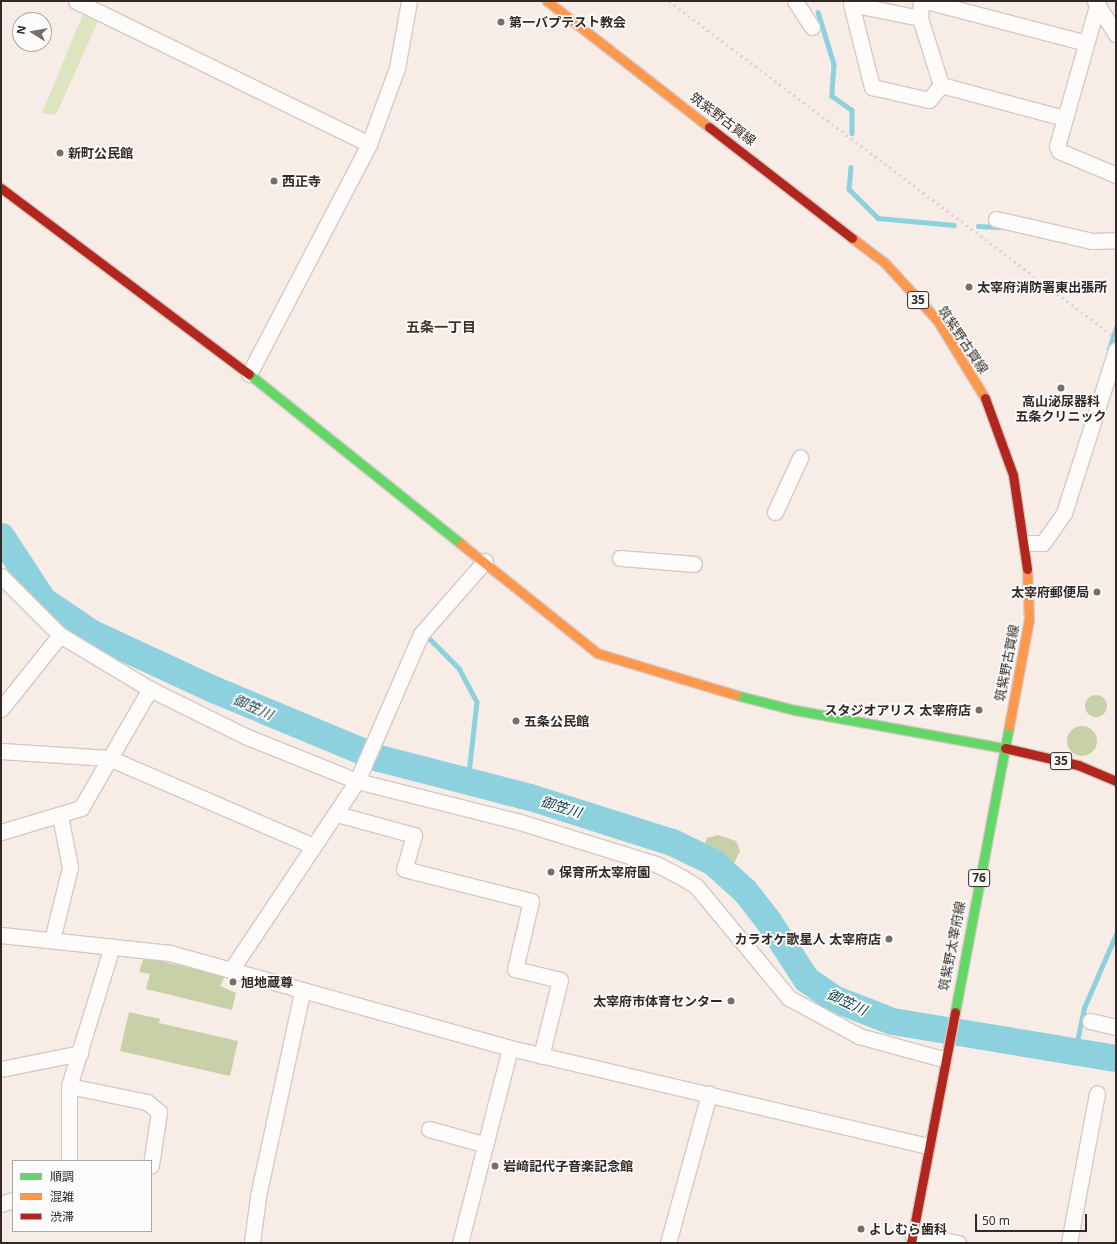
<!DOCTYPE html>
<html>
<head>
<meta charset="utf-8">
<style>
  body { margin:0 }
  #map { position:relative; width:1117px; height:1244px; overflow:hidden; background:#f8ece6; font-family:"Noto Sans","Noto Sans JP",sans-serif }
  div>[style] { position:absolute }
  .green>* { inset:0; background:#dde5c0 }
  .forest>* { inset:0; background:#c7d0a6 }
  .round { border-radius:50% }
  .stream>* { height:4.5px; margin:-2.25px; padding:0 2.25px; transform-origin:2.25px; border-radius:2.25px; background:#8cd1dd }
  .river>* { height:27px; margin:-13.5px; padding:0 13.5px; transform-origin:13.5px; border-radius:13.5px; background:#8cd1dd }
  .roads { filter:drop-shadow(1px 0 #d4c9c5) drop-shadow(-1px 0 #d4c9c5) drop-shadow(0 1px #d4c9c5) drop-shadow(0 -1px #d4c9c5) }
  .street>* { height:15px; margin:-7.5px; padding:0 7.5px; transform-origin:7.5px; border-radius:7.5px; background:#fefcfb }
  .fast>* { height:9px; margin:-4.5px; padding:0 4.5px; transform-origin:4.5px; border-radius:4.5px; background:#63d668 }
  .slow>* { height:9px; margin:-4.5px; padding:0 4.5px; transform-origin:4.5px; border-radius:4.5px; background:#ff974d }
  .jam>* { height:9px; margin:-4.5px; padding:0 4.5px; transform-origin:4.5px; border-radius:4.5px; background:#b3261e }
  .rail>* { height:3px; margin-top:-1.5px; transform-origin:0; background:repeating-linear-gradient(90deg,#d7d3d2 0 2px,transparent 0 6px) }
  .dots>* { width:11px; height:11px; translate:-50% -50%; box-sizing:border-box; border:2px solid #fcfcfc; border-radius:50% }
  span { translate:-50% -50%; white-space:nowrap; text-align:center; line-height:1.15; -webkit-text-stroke:3.5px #fcfcfc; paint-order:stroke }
  .shield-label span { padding:1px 3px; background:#fcfcfc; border:1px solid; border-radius:3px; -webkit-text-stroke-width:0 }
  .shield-label { font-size:12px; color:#332924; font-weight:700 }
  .poi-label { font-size:13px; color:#332924; font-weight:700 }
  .left { translate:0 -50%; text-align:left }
  .right { translate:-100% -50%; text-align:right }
  .street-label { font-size:13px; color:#332924 }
  .neighbourhood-label { font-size:14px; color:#453227; font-weight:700 }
  .water-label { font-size:14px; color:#0a3c44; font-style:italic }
  .frame { position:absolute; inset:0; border:2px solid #332924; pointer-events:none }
  .legend { position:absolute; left:12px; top:1160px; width:140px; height:72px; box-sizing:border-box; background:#fcfcfc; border:1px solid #aca8a6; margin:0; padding:5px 7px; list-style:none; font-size:12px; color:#332924 }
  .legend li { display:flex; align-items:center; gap:8px; height:20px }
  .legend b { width:20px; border:1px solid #aca8a6 }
  .north { position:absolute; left:12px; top:12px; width:40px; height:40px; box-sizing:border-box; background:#fcfcfc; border:1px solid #aca8a6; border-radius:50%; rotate:281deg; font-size:11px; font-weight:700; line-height:16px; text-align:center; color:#332924 }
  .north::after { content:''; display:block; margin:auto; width:14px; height:18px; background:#786d68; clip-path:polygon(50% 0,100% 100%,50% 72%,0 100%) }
  .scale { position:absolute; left:975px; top:1214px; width:112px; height:18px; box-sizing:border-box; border:2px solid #332924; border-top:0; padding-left:5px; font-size:12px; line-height:14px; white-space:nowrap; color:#332924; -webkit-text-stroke:3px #fcfcfc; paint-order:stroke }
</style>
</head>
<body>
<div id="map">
  <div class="green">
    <div style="clip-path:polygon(83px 14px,98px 21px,56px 115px,42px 113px)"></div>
  </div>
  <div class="forest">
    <div class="round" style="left:1085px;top:695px;width:22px;height:22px"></div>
    <div class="round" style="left:1067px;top:726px;width:30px;height:30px"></div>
    <div style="clip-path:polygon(718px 835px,736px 841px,740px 851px,732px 867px,720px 872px,712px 869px,710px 857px,696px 849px,699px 845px,704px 846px,707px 838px)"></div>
    <div style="clip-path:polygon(144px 957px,225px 976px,220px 986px,236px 993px,232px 1010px,146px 989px,150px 974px,139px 972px)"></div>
    <div style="clip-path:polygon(129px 1012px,160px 1019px,159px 1023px,238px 1041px,230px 1076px,120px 1051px)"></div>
  </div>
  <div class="stream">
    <div style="left:818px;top:12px;width:54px;rotate:72.9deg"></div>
    <div style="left:834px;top:64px;width:32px;rotate:94deg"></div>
    <div style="left:832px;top:96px;width:24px;rotate:35deg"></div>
    <div style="left:852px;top:110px;width:23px;rotate:90deg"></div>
    <div style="left:851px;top:167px;width:22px;rotate:95deg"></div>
    <div style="left:849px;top:189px;width:41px;rotate:45deg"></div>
    <div style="left:878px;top:218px;width:76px;rotate:5.3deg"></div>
    <div style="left:978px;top:226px;width:21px;rotate:3deg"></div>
    <div style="left:1109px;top:349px;width:22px;rotate:-72deg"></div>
    <div style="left:428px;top:637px;width:44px;rotate:45deg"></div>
    <div style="left:459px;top:668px;width:38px;rotate:62deg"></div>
    <div style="left:477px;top:702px;width:81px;rotate:96.4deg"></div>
    <div style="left:1075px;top:1051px;width:44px;rotate:-78.2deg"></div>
    <div style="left:1084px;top:1008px;width:81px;rotate:-66.6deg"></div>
  </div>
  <div class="river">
    <div style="left:1px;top:536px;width:77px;rotate:56.7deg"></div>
    <div style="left:43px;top:600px;width:57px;rotate:34.2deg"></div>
    <div style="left:90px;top:632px;width:136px;rotate:24.9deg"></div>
    <div style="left:213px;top:689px;width:180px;rotate:22.6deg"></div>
    <div style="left:379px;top:758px;width:156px;rotate:14.5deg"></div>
    <div style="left:530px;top:797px;width:149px;rotate:17.6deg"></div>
    <div style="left:672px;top:842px;width:46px;rotate:26deg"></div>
    <div style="left:713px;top:862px;width:43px;rotate:42.2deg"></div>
    <div style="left:745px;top:891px;width:39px;rotate:52deg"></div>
    <div style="left:769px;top:922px;width:68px;rotate:57deg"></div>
    <div style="left:806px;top:979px;width:33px;rotate:35deg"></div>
    <div style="left:833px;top:998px;width:63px;rotate:21.3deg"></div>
    <div style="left:892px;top:1021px;width:227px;rotate:9.4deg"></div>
  </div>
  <div class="roads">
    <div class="street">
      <div style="left:76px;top:1px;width:326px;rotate:26deg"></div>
      <div style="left:795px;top:1px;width:31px;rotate:57deg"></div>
      <div style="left:921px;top:1px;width:17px;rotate:93deg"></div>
      <div style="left:920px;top:18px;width:70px;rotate:72.6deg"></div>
      <div style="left:941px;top:85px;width:127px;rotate:15deg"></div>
      <div style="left:926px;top:1px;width:165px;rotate:14.7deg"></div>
      <div style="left:1095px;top:1px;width:39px;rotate:58deg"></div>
      <div style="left:1097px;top:6px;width:146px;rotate:105.9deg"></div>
      <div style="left:1057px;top:146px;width:5px;rotate:68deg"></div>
      <div style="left:1059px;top:151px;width:62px;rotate:22.8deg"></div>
      <div style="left:920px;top:18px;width:70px;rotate:-168.5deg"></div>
      <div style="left:851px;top:4px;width:86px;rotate:75.8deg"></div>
      <div style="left:872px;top:87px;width:58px;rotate:12.8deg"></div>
      <div style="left:929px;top:100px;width:19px;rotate:-51deg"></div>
      <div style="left:996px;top:219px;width:98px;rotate:12.9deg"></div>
      <div style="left:1092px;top:241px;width:24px;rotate:-2deg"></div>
      <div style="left:249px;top:374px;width:259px;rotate:-62.4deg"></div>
      <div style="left:369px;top:144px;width:81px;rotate:-69.8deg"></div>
      <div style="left:397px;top:68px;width:68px;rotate:-79.8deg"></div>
      <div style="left:775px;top:512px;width:60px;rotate:-65.2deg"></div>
      <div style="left:1026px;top:543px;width:17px"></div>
      <div style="left:1043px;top:543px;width:37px;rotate:-55deg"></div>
      <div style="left:1064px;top:513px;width:171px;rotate:-72.3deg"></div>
      <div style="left:620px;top:558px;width:74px;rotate:4.6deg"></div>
      <div style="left:1px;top:576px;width:83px;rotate:45deg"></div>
      <div style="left:60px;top:635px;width:105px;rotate:31deg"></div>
      <div style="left:150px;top:689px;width:106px;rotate:26.3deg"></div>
      <div style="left:245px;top:736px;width:121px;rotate:21.9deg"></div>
      <div style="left:357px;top:781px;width:168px;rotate:14.1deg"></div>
      <div style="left:520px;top:822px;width:142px;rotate:17.2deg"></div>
      <div style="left:656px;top:864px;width:30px;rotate:27deg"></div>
      <div style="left:683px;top:878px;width:15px;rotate:32deg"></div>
      <div style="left:696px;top:886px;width:146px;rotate:50.3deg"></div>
      <div style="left:789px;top:998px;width:80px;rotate:28.5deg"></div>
      <div style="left:859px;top:1036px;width:87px;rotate:15.3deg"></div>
      <div style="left:1px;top:709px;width:95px;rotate:-51.4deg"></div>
      <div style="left:1px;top:751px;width:108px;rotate:3.7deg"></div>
      <div style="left:109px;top:758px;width:222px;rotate:23.3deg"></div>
      <div style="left:337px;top:814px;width:80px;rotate:15.3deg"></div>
      <div style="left:414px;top:835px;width:35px;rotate:106deg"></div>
      <div style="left:404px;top:869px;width:131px;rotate:14.1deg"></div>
      <div style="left:531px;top:901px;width:70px;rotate:103.2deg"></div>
      <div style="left:515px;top:969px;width:46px;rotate:13.7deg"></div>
      <div style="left:560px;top:980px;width:78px;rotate:104deg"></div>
      <div style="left:1px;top:832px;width:84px;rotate:-16.7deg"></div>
      <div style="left:81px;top:808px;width:138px;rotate:-59.9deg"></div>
      <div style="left:1px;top:935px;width:170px;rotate:6.1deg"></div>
      <div style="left:170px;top:953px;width:353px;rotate:15.6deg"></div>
      <div style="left:510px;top:1048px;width:428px;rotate:13.2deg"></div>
      <div style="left:52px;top:940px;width:75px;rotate:-76.1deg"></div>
      <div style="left:70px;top:867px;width:52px;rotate:-101.1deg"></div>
      <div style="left:231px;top:970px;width:227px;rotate:-56.3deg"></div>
      <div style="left:357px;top:781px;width:160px;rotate:-66.5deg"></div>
      <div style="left:421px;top:634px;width:97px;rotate:-48.8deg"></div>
      <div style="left:1090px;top:1021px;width:27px;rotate:13deg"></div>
      <div style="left:1px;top:1069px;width:81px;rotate:-11.4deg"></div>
      <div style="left:69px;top:1086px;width:80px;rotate:11.6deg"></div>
      <div style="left:147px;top:1102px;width:16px;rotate:40deg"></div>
      <div style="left:159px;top:1112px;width:54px;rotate:98.6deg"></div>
      <div style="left:429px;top:1129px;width:56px;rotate:15.5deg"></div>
      <div style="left:69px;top:1161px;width:75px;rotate:-90deg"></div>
      <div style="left:69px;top:1086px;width:146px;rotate:-72.9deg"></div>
      <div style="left:1px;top:1204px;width:13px;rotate:-18deg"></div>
      <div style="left:912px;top:1234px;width:47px;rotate:11.1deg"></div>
      <div style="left:252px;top:1243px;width:47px;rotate:-82.7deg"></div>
      <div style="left:258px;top:1196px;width:208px;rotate:-77.8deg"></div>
      <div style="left:460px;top:1243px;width:201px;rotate:-75.6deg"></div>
      <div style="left:668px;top:1243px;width:155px;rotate:-74.6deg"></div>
      <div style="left:1069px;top:1243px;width:152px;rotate:-79.4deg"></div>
    </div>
    <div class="fast">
      <div style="left:249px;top:374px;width:272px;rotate:38.7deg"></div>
      <div style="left:736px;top:695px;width:61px;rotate:14.3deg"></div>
      <div style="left:795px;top:710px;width:213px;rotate:10.3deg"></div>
      <div style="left:955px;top:1012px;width:291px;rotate:-79.3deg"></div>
    </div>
    <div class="slow">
      <div style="left:547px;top:1px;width:205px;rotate:37.9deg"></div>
      <div style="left:852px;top:238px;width:41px;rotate:37.1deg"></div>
      <div style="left:885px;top:263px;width:77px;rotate:47.6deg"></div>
      <div style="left:937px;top:320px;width:92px;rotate:58.4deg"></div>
      <div style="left:461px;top:544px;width:174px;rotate:38.7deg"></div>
      <div style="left:597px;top:653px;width:145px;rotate:16.8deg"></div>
      <div style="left:1009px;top:726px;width:109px;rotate:-79.4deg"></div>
      <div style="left:1029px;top:619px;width:50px;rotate:-92.3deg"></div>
    </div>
    <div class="jam">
      <div style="left:709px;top:127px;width:181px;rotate:37.8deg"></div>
      <div style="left:1px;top:188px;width:310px;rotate:36.9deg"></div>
      <div style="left:985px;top:398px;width:82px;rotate:70deg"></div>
      <div style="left:1013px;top:475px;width:95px;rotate:81.5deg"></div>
      <div style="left:1005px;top:748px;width:75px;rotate:13.1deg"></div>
      <div style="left:1078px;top:765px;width:41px;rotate:22.8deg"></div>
      <div style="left:911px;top:1243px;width:235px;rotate:-79.2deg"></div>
    </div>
  </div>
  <div class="rail">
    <div style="left:669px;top:1px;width:560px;rotate:37.01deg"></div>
  </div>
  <div class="dots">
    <div style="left:501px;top:22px;background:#786d68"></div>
    <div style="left:60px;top:153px;background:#786d68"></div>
    <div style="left:274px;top:181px;background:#786d68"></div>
    <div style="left:969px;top:287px;background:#786d68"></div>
    <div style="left:1061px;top:388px;background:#786d68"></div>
    <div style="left:1097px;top:592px;background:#786d68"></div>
    <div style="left:979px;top:710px;background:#786d68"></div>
    <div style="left:516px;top:721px;background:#786d68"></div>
    <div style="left:551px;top:872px;background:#786d68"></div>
    <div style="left:889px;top:939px;background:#786d68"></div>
    <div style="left:233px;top:982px;background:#786d68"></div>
    <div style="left:731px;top:1001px;background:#786d68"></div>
    <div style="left:495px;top:1166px;background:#786d68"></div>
    <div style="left:861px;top:1229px;background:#786d68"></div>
  </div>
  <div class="shield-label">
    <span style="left:918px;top:300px">35</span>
    <span style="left:1061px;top:761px">35</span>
    <span style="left:979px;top:878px">76</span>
  </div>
  <div class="poi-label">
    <span class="left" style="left:509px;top:22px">第一バプテスト教会</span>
    <span class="left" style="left:68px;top:153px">新町公民館</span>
    <span class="left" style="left:282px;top:181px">西正寺</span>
    <span class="left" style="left:977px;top:287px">太宰府消防署東出張所</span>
    <span style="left:1061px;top:409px">高山泌尿器科<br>五条クリニック</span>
    <span class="right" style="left:1089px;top:592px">太宰府郵便局</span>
    <span class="right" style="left:971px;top:710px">スタジオアリス 太宰府店</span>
    <span class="left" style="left:524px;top:721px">五条公民館</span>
    <span class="left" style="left:559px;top:872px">保育所太宰府園</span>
    <span class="right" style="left:881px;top:939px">カラオケ歌星人 太宰府店</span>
    <span class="left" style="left:241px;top:982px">旭地蔵尊</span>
    <span class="right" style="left:723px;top:1001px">太宰府市体育センター</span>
    <span class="left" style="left:503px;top:1166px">岩﨑記代子音楽記念館</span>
    <span class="left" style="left:869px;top:1229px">よしむら歯科</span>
  </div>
  <div class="street-label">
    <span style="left:723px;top:119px;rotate:37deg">筑紫野古賀線</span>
    <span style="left:963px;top:340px;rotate:56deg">筑紫野古賀線</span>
    <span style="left:1007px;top:663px;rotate:-79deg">筑紫野古賀線</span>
    <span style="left:952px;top:946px;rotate:-79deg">筑紫野太宰府線</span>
  </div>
  <div class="neighbourhood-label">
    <span style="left:441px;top:327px">五条一丁目</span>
  </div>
  <div class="water-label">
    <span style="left:253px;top:707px;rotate:24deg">御笠川</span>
    <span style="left:561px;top:807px;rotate:17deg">御笠川</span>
    <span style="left:847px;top:1002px;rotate:25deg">御笠川</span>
  </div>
  <div class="frame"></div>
  <ul class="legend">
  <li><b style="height:5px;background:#63d668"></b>順調</li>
  <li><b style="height:5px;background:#ff974d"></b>混雑</li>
  <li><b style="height:5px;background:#b3261e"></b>渋滞</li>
  </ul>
  <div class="north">N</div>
  <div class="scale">50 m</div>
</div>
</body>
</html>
